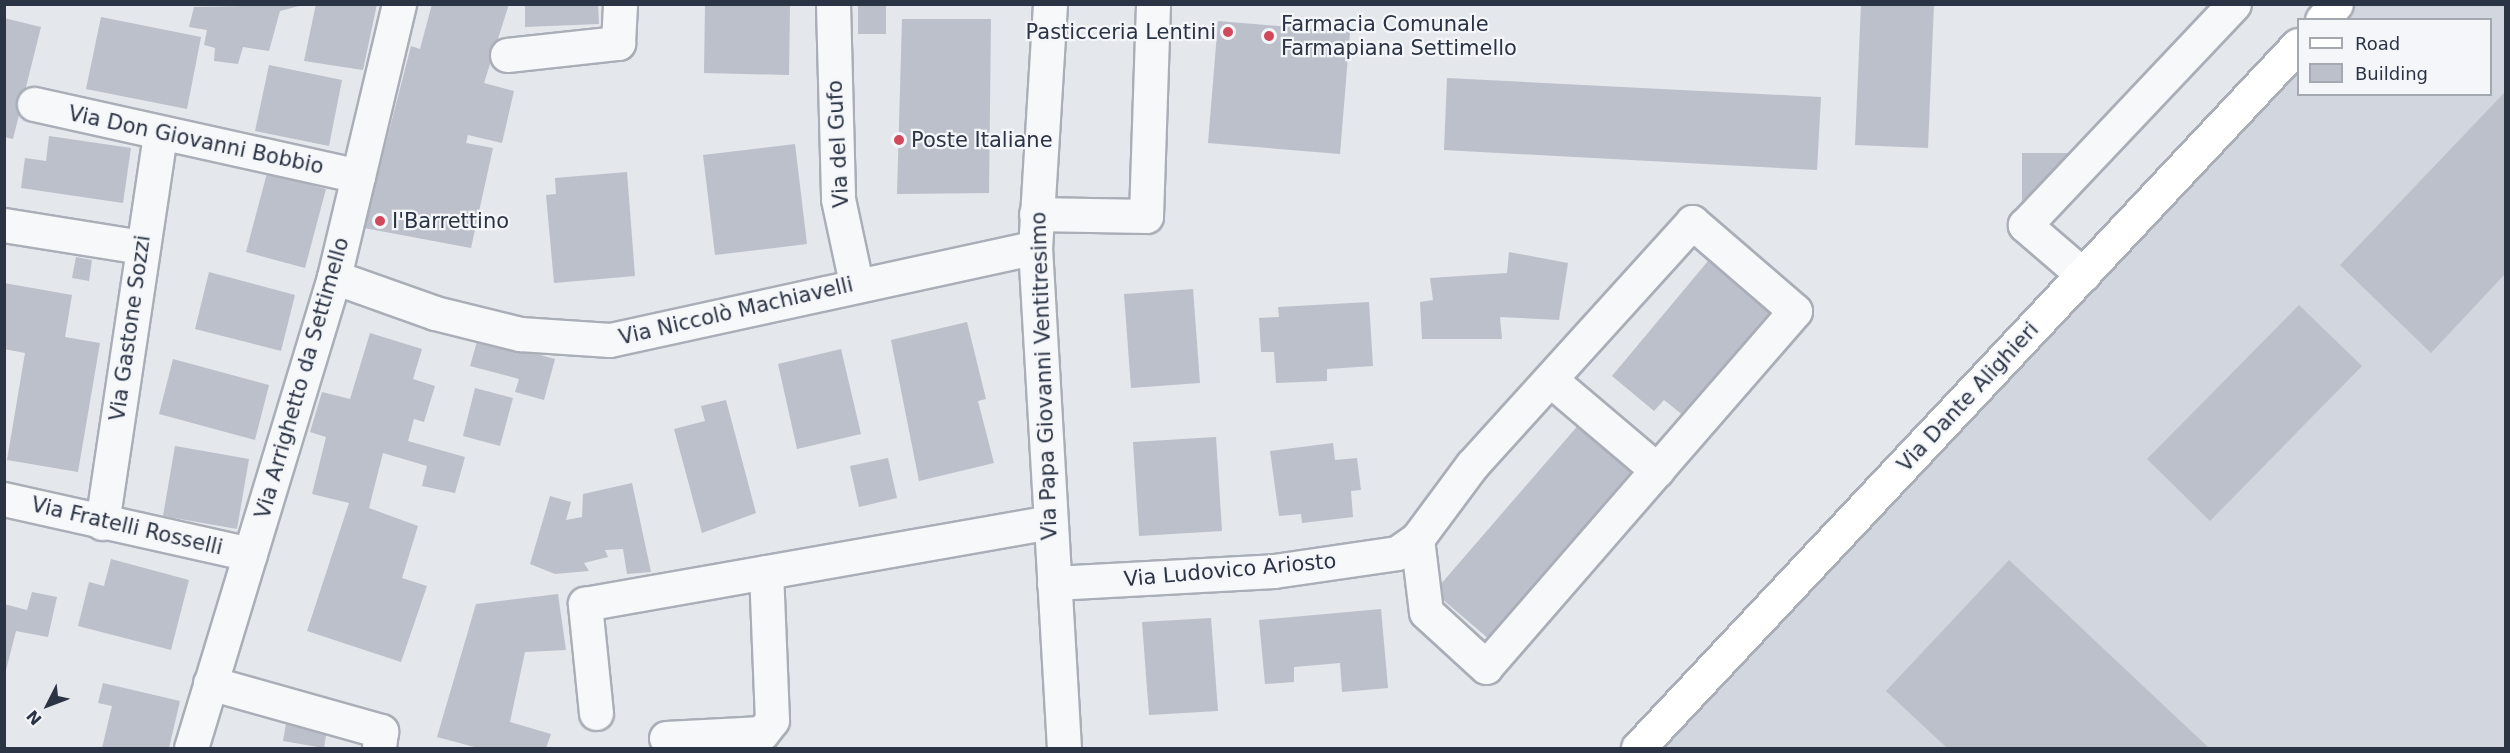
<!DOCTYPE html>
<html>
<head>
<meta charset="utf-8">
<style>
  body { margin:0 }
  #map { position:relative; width:2510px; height:753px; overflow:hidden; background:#e4e7ec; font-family:"DejaVu Sans",sans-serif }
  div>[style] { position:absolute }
  .built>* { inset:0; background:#d2d6de }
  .building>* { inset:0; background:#bbc0ca }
  .roads { filter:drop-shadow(2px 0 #a9aeb7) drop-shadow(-2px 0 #a9aeb7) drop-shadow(0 2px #a9aeb7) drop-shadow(0 -2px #a9aeb7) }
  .minor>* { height:33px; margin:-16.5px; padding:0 16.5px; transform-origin:16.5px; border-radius:16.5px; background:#f7f8fa }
  .major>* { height:33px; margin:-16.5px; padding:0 16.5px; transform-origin:16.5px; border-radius:16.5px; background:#fff }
  .dots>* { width:16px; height:16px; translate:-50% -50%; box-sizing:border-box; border:3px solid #f4f6f9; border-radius:50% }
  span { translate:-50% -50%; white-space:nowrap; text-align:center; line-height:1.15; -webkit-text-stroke:4.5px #f4f6f9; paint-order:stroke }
  .poi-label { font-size:21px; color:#2b3445 }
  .left { translate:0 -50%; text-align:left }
  .right { translate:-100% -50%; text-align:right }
  .street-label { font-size:21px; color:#2b3445 }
  .frame { position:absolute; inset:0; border:6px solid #2b3445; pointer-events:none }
  .legend { position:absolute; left:2297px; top:18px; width:195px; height:78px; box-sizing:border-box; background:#f4f6f9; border:2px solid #a4a8b1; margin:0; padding:8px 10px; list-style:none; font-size:18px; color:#2b3445 }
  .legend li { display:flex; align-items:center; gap:12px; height:30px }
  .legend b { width:30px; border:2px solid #a4a8b1 }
  .north { position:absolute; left:18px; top:675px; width:60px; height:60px; -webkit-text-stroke:4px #f4f6f9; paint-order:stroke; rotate:228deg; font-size:16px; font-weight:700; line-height:24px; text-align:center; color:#2b3445 }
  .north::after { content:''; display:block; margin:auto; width:21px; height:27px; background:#2b3445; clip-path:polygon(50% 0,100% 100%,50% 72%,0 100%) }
</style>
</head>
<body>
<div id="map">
  <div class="built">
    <div style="clip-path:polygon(2333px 5px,2505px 5px,2505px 748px,1638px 748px,2298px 41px,2298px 94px,2490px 94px,2490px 20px,2319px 19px)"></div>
  </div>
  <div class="building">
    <div style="clip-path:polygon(316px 4px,377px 4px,363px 70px,304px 61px)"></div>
    <div style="clip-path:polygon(432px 4px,509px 4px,484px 83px,514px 91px,502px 143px,468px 135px,466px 143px,493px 148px,471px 248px,364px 228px,411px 46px,420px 49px)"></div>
    <div style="clip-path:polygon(525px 4px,598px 4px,599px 24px,525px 27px)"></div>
    <div style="clip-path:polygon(858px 4px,886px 4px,886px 34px,858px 34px)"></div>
    <div style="clip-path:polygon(1861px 4px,1934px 4px,1928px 148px,1855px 145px)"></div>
    <div style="clip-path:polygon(303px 5px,280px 11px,269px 51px,243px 47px,238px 64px,214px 61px,215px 48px,204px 45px,207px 30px,189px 27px,194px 7px)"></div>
    <div style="clip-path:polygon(705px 5px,790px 5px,789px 75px,704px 73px)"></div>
    <div style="clip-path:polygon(101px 17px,201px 37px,187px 109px,86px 89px)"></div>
    <div style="clip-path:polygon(4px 18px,41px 27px,13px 139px,4px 137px)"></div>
    <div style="clip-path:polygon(902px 19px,991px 19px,989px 193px,897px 194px)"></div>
    <div style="clip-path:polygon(1218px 21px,1350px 32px,1340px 154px,1208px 143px)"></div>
    <div style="clip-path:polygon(269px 65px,342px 80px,329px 146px,255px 131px)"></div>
    <div style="clip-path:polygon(1447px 78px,1821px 97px,1817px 170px,1444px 150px)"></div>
    <div style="clip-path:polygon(2505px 92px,2505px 274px,2431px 353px,2340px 265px)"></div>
    <div style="clip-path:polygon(49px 136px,131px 148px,123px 203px,21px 188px,25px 158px,46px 161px)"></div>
    <div style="clip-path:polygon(795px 144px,807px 244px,715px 255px,703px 155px)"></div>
    <div style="clip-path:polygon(2022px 153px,2070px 153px,2022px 205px)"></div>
    <div style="clip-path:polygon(627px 172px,635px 276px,554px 283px,546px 195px,556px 194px,555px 178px)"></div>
    <div style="clip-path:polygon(267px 173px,326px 189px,305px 268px,246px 252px)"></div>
    <div style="clip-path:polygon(1509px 252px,1568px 263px,1559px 320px,1500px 317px,1502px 339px,1422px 339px,1420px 302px,1433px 300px,1430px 278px,1507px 273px)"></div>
    <div style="clip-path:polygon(76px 257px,92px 260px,89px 281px,72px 278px)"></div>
    <div style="clip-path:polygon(1708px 261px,1771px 312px,1684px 416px,1664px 400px,1654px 411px,1612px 376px)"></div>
    <div style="clip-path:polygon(209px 272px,295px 295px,281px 351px,195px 329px)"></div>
    <div style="clip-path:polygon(4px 283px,72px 295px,65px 337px,100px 343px,78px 472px,7px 460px,25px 353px,4px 349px)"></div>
    <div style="clip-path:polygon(1193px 289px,1200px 383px,1131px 388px,1124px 294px)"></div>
    <div style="clip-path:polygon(1369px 302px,1373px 366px,1327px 369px,1327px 381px,1276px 383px,1274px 352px,1261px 352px,1259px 318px,1279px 317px,1278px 307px)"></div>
    <div style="clip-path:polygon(2299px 305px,2362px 366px,2210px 521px,2147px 459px)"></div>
    <div style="clip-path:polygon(967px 322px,986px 399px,978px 401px,994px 463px,919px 481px,891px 340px)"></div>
    <div style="clip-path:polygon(370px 333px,422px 349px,413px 379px,435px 386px,424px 422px,414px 419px,408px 441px,465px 457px,455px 493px,422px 486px,427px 466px,383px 453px,369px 508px,418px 526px,402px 578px,427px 586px,401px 662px,307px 631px,349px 503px,312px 494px,326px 437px,310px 432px,322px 392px,350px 399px)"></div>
    <div style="clip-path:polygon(478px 338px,555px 359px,544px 400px,515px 392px,519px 379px,470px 366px)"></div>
    <div style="clip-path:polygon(841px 349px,861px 434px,797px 449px,778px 364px)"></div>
    <div style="clip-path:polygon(173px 359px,269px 385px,255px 440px,159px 414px)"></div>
    <div style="clip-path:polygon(475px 388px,513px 398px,500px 446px,463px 436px)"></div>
    <div style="clip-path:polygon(726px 400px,756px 513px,702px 533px,674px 429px,705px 421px,701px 406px)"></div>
    <div style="clip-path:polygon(1587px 415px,1624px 448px,1615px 457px,1634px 474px,1490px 640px,1434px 592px)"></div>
    <div style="clip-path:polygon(1216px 437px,1222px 531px,1139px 536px,1133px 442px)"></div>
    <div style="clip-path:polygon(1333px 443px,1335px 460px,1357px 458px,1361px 490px,1351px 491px,1353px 517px,1302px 523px,1301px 514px,1279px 516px,1270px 451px)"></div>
    <div style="clip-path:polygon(175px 446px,249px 459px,237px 529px,163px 516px)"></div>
    <div style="clip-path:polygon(888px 458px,897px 498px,859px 507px,850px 466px)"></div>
    <div style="clip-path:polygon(632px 483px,651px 572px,627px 574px,623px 549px,605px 550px,608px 557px,584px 563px,589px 571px,555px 574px,530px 564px,550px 496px,571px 502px,566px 520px,582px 517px,583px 494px)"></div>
    <div style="clip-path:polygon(111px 559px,189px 580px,171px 650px,78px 626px,89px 582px,104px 586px)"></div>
    <div style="clip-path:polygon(2009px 560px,2209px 748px,1947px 748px,1886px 691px)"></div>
    <div style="clip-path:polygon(32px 592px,57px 597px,48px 637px,16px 631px,4px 678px,4px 604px,27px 610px)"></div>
    <div style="clip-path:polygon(558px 594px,566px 650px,525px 652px,510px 722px,551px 734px,546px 748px,478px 748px,437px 737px,476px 604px)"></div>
    <div style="clip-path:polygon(1381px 609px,1388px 688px,1342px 692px,1340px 663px,1294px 667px,1294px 682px,1265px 684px,1259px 620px)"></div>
    <div style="clip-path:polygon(1211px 618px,1218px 711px,1149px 715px,1142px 622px)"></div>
    <div style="clip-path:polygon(103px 683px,180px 701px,169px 748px,102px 748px,112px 706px,98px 703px)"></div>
    <div style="clip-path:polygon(288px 712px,328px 723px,324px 748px,283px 741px)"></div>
  </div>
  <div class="roads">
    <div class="minor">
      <div style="left:833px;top:4px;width:195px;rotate:88.5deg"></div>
      <div style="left:838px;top:199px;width:86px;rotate:77.9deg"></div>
      <div style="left:1050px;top:4px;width:243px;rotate:93.5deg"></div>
      <div style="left:1035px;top:247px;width:502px;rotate:86.69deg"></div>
      <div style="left:507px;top:55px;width:112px;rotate:-6.2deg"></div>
      <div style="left:618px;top:43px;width:39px;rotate:-87deg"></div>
      <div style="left:34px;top:104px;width:332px;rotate:12.5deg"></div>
      <div style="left:1036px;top:214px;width:110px;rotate:1deg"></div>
      <div style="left:1146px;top:216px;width:212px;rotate:-88.1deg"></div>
      <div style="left:4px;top:225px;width:140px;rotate:9.1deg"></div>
      <div style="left:2083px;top:275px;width:77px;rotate:-139.2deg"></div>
      <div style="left:2025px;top:225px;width:304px;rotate:-46.6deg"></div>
      <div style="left:334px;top:277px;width:107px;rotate:19.6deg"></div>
      <div style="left:435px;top:313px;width:88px;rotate:13.9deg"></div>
      <div style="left:520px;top:334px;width:90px;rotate:3.8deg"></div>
      <div style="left:610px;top:340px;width:435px;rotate:-12.3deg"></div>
      <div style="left:1552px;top:381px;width:138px;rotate:40.3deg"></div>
      <div style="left:4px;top:499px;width:252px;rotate:12.6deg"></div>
      <div style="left:102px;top:523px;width:393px;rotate:-81.5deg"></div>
      <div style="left:1054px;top:583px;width:220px;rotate:-3.1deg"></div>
      <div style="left:1274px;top:571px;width:124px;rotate:-8.3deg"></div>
      <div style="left:1397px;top:553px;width:24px;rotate:-35deg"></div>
      <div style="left:1417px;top:539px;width:92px;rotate:-53.4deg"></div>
      <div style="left:1472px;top:465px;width:328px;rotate:-47.8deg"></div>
      <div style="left:1692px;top:222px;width:136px;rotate:40.8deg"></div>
      <div style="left:1795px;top:311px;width:471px;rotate:131deg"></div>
      <div style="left:1486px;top:667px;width:81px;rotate:-137.5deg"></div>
      <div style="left:1426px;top:612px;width:74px;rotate:-97deg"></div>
      <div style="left:210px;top:683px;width:178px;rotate:15.7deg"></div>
      <div style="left:381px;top:731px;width:17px;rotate:97deg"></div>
      <div style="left:596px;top:713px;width:110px;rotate:-95.8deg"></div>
      <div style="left:585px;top:604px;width:472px;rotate:-10deg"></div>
      <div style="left:666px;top:738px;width:96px;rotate:-3deg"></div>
      <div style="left:762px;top:733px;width:16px;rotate:-52deg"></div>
      <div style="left:772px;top:720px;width:148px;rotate:-92.3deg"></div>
      <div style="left:191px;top:748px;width:492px;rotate:-73.1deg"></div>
      <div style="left:334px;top:277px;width:281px;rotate:-76.6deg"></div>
    </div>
    <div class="major">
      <div style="left:2322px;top:20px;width:21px;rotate:-49deg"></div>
      <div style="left:1638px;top:748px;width:964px;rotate:-46.81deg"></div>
    </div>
  </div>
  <div class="dots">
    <div style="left:1228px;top:32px;background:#d1495b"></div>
    <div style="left:1269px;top:36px;background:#d1495b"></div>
    <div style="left:899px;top:140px;background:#d1495b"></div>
    <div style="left:380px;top:221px;background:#d1495b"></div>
  </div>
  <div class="poi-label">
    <span class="left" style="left:1281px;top:36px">Farmacia Comunale<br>Farmapiana Settimello</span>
    <span class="right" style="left:1216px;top:32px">Pasticceria Lentini</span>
    <span class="left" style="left:911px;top:140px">Poste Italiane</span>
    <span class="left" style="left:392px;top:221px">I'Barrettino</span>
  </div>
  <div class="street-label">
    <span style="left:196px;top:140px;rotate:12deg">Via Don Giovanni Bobbio</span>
    <span style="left:838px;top:144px;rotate:-93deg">Via del Gufo</span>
    <span style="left:736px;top:311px;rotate:-13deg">Via Niccolò Machiavelli</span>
    <span style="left:130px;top:328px;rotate:-82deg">Via Gastone Sozzi</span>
    <span style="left:1044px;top:376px;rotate:-92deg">Via Papa Giovanni Ventitresimo</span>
    <span style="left:302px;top:378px;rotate:-74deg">Via Arrighetto da Settimello</span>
    <span style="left:1968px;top:397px;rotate:-47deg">Via Dante Alighieri</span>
    <span style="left:127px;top:526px;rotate:13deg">Via Fratelli Rosselli</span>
    <span style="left:1230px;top:570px;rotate:-5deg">Via Ludovico Ariosto</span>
  </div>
  <div class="frame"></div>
  <ul class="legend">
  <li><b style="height:8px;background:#fff"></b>Road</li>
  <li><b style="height:16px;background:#bbc0ca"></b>Building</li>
  </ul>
  <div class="north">N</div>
</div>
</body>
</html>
